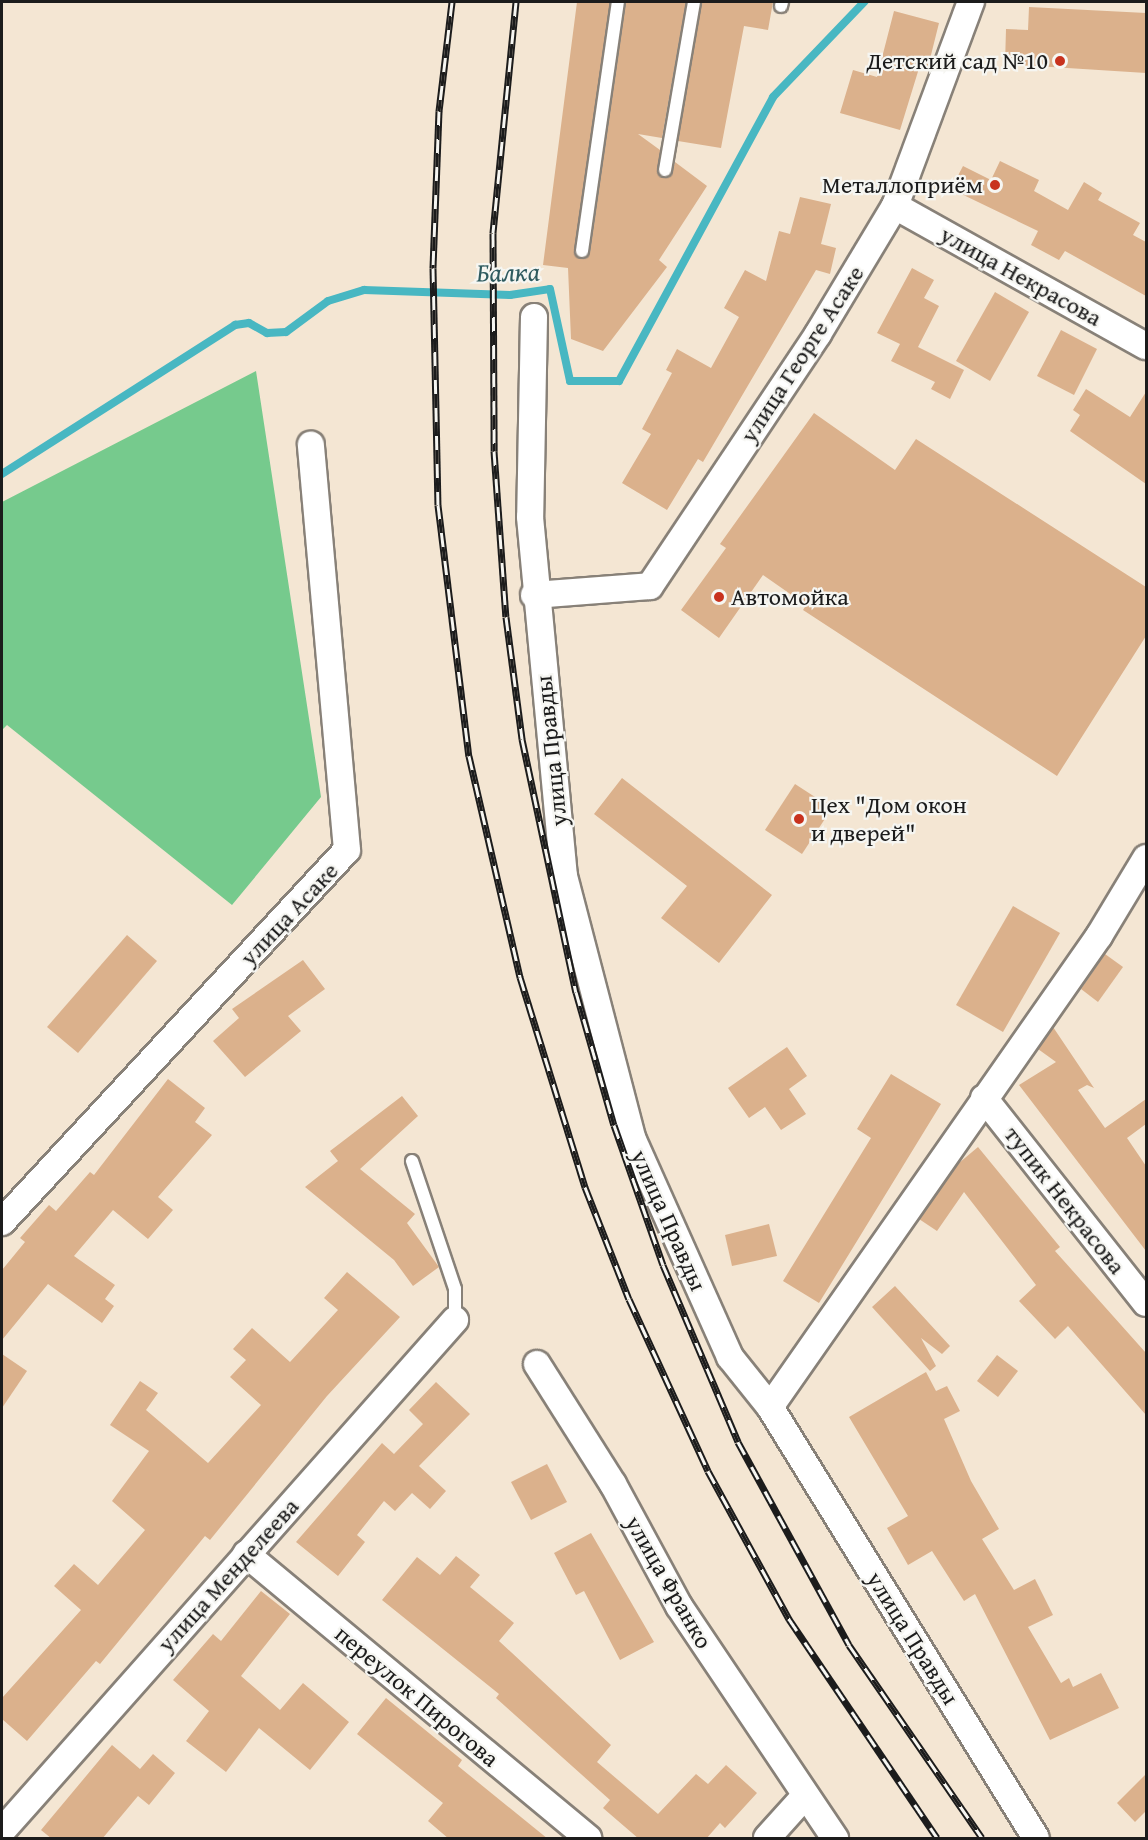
<!DOCTYPE html>
<html>
<head>
<meta charset="utf-8">
<style>
  body { margin:0 }
  #map { position:relative; width:1148px; height:1840px; overflow:hidden; background:#f4e6d3; font-family:"Gentium Book Plus",serif }
  div>[style] { position:absolute }
  .green>* { inset:0; background:#76ca8d }
  .stream>* { height:8px; margin:-4px; padding:0 4px; transform-origin:4px; border-radius:4px; background:#48b7c2 }
  .building>* { inset:0; background:#dbb18c }
  .roads { filter:drop-shadow(2px 0 #888178) drop-shadow(-2px 0 #888178) drop-shadow(0 2px #888178) drop-shadow(0 -2px #888178) }
  .lane>* { height:12px; margin:-6px; padding:0 6px; transform-origin:6px; border-radius:6px; background:#fff }
  .street>* { height:26px; margin:-13px; padding:0 13px; transform-origin:13px; border-radius:13px; background:#fff }
  .rail>* { height:7px; margin-top:-3.5px; transform-origin:0; background:repeating-linear-gradient(90deg,#f6f6f2 0 14px,#1c1c1c 0 28px); box-sizing:border-box; border-block:2px solid #1c1c1c }
  .dots>* { width:16px; height:16px; translate:-50% -50%; box-sizing:border-box; border:3px solid #f6f6f2; border-radius:50% }
  span { translate:-50% -50%; white-space:nowrap; text-align:center; line-height:1.15; -webkit-text-stroke:4.5px #f6f6f2; paint-order:stroke }
  .poi-label { font-size:24px; color:#1c1c1c }
  .right { translate:-100% -50%; text-align:right }
  .left { translate:0 -50%; text-align:left }
  .street-label { font-size:24px; color:#1c1c1c }
  .water-label { font-size:26px; color:#2e5a5e; font-style:italic }
  .frame { position:absolute; inset:0; border:3px solid #1c1c1c; pointer-events:none }
</style>
</head>
<body>
<div id="map">
  <div class="green">
    <div style="clip-path:polygon(256px 371px,321px 797px,232px 905px,7px 725px,2px 730px,2px 502px)"></div>
  </div>
  <div class="stream">
    <div style="left:2px;top:474px;width:277px;rotate:-32.6deg"></div>
    <div style="left:235px;top:325px;width:14px;rotate:-8deg"></div>
    <div style="left:249px;top:323px;width:21px;rotate:29deg"></div>
    <div style="left:267px;top:333px;width:19px;rotate:-3deg"></div>
    <div style="left:286px;top:332px;width:52px;rotate:-36.4deg"></div>
    <div style="left:328px;top:301px;width:38px;rotate:-17deg"></div>
    <div style="left:364px;top:290px;width:146px;rotate:2deg"></div>
    <div style="left:510px;top:295px;width:40px;rotate:-8.5deg"></div>
    <div style="left:550px;top:289px;width:94px;rotate:77.7deg"></div>
    <div style="left:570px;top:381px;width:49px"></div>
    <div style="left:619px;top:381px;width:323px;rotate:-61.5deg"></div>
    <div style="left:773px;top:97px;width:132px;rotate:-46.2deg"></div>
  </div>
  <div class="building">
    <div style="clip-path:polygon(577px 2px,610px 2px,575px 255px,584px 259px,590px 252px,626px 2px,686px 2px,662px 138px,638px 134px,660px 150px,660px 177px,671px 176px,675px 162px,707px 186px,659px 260px,667px 267px,603px 351px,571px 339px,568px 268px,543px 265px)"></div>
    <div style="clip-path:polygon(702px 2px,773px 2px,768px 30px,744px 26px,721px 148px,678px 141px)"></div>
    <div style="clip-path:polygon(1029px 7px,1146px 13px,1146px 73px,1005px 64px,1006px 29px,1028px 30px)"></div>
    <div style="clip-path:polygon(894px 11px,939px 23px,928px 67px,920px 65px,900px 130px,840px 113px,853px 70px,877px 77px)"></div>
    <div style="clip-path:polygon(1000px 161px,1039px 180px,1034px 191px,1068px 210px,1084px 182px,1102px 193px,1098px 200px,1140px 223px,1133px 235px,1146px 242px,1146px 296px,1065px 251px,1059px 260px,1031px 245px,1038px 231px,951px 189px,963px 166px,991px 180px)"></div>
    <div style="clip-path:polygon(800px 197px,831px 204px,821px 244px,836px 248px,830px 274px,816px 270px,703px 462px,698px 459px,667px 510px,622px 483px,651px 434px,642px 429px,672px 373px,666px 370px,677px 349px,711px 368px,739px 317px,724px 308px,745px 270px,766px 281px,779px 231px,790px 234px)"></div>
    <div style="clip-path:polygon(912px 268px,934px 280px,924px 298px,939px 306px,918px 347px,964px 370px,950px 399px,931px 389px,935px 382px,891px 361px,900px 344px,877px 333px)"></div>
    <div style="clip-path:polygon(995px 292px,1029px 312px,990px 381px,956px 361px)"></div>
    <div style="clip-path:polygon(1061px 330px,1097px 349px,1074px 395px,1037px 376px)"></div>
    <div style="clip-path:polygon(1086px 389px,1130px 417px,1146px 392px,1146px 484px,1070px 431px,1080px 415px,1073px 410px)"></div>
    <div style="clip-path:polygon(814px 413px,895px 470px,916px 439px,1146px 587px,1146px 636px,1057px 776px,803px 610px,806px 605px,763px 575px,719px 638px,681px 610px,726px 548px,720px 544px)"></div>
    <div style="clip-path:polygon(622px 778px,772px 895px,719px 963px,661px 918px,687px 886px,594px 814px)"></div>
    <div style="clip-path:polygon(795px 784px,832px 808px,802px 854px,765px 830px)"></div>
    <div style="clip-path:polygon(1013px 906px,1060px 933px,1003px 1032px,956px 1005px)"></div>
    <div style="clip-path:polygon(127px 935px,157px 961px,78px 1053px,47px 1027px)"></div>
    <div style="clip-path:polygon(1105px 954px,1123px 967px,1098px 1002px,1081px 989px)"></div>
    <div style="clip-path:polygon(303px 960px,325px 989px,288px 1016px,301px 1031px,245px 1077px,213px 1041px,239px 1018px,232px 1009px)"></div>
    <div style="clip-path:polygon(1053px 1027px,1094px 1088px,1087px 1085px,1078px 1090px,1105px 1128px,1146px 1099px,1146px 1124px,1127px 1138px,1146px 1166px,1146px 1251px,1019px 1085px,1056px 1062px,1038px 1049px)"></div>
    <div style="clip-path:polygon(787px 1047px,807px 1076px,789px 1089px,806px 1114px,781px 1130px,765px 1107px,749px 1118px,728px 1088px)"></div>
    <div style="clip-path:polygon(891px 1074px,941px 1104px,819px 1303px,783px 1281px,871px 1138px,857px 1129px)"></div>
    <div style="clip-path:polygon(168px 1079px,205px 1108px,195px 1122px,212px 1135px,158px 1197px,173px 1210px,148px 1239px,113px 1210px,74px 1256px,115px 1285px,105px 1299px,114px 1306px,102px 1323px,48px 1284px,2px 1340px,2px 1270px,25px 1242px,20px 1238px,49px 1205px,56px 1211px,90px 1172px,94px 1175px)"></div>
    <div style="clip-path:polygon(402px 1096px,418px 1116px,360px 1169px,415px 1214px,407px 1223px,439px 1267px,413px 1286px,394px 1260px,305px 1187px,338px 1161px,330px 1151px)"></div>
    <div style="clip-path:polygon(978px 1147px,1060px 1247px,1055px 1251px,1146px 1353px,1146px 1415px,1068px 1326px,1055px 1339px,1019px 1301px,1036px 1285px,964px 1192px,937px 1231px,919px 1219px,959px 1163px)"></div>
    <div style="clip-path:polygon(769px 1224px,777px 1256px,732px 1266px,725px 1235px)"></div>
    <div style="clip-path:polygon(347px 1272px,400px 1317px,327px 1396px,210px 1540px,205px 1536px,100px 1664px,96px 1661px,27px 1741px,2px 1719px,2px 1698px,81px 1610px,54px 1586px,74px 1564px,98px 1585px,145px 1530px,112px 1501px,149px 1451px,110px 1425px,140px 1381px,158px 1393px,146px 1410px,208px 1463px,261px 1405px,230px 1377px,246px 1360px,233px 1349px,252px 1328px,290px 1362px,338px 1310px,324px 1298px)"></div>
    <div style="clip-path:polygon(895px 1286px,950px 1346px,942px 1354px,921px 1338px,936px 1366px,930px 1371px,872px 1307px)"></div>
    <div style="clip-path:polygon(2px 1354px,27px 1371px,2px 1408px)"></div>
    <div style="clip-path:polygon(997px 1355px,1018px 1371px,998px 1397px,977px 1381px)"></div>
    <div style="clip-path:polygon(926px 1372px,936px 1391px,947px 1386px,960px 1411px,944px 1419px,971px 1481px,999px 1529px,982px 1539px,1014px 1590px,1035px 1579px,1053px 1615px,1028px 1627px,1061px 1683px,1069px 1678px,1073px 1687px,1101px 1673px,1119px 1708px,1050px 1740px,975px 1594px,964px 1601px,932px 1551px,908px 1565px,887px 1528px,908px 1516px,849px 1417px)"></div>
    <div style="clip-path:polygon(436px 1382px,470px 1414px,419px 1466px,446px 1491px,430px 1509px,412px 1493px,395px 1511px,384px 1501px,357px 1535px,365px 1542px,338px 1576px,296px 1542px,382px 1443px,394px 1454px,423px 1424px,409px 1410px)"></div>
    <div style="clip-path:polygon(547px 1464px,567px 1502px,531px 1520px,511px 1482px)"></div>
    <div style="clip-path:polygon(591px 1533px,654px 1642px,620px 1660px,584px 1591px,576px 1595px,554px 1553px)"></div>
    <div style="clip-path:polygon(456px 1556px,480px 1575px,470px 1587px,514px 1623px,499px 1641px,611px 1745px,597px 1762px,658px 1814px,696px 1774px,708px 1784px,726px 1765px,757px 1793px,725px 1828px,720px 1823px,706px 1839px,639px 1839px,603px 1808px,610px 1800px,496px 1698px,499px 1694px,382px 1600px,417px 1557px,440px 1575px)"></div>
    <div style="clip-path:polygon(261px 1591px,290px 1614px,241px 1676px,280px 1710px,303px 1683px,349px 1722px,310px 1770px,259px 1728px,226px 1772px,186px 1741px,209px 1711px,173px 1680px,213px 1634px,221px 1641px)"></div>
    <div style="clip-path:polygon(386px 1698px,462px 1760px,458px 1766px,548px 1839px,449px 1839px,428px 1821px,443px 1803px,357px 1734px)"></div>
    <div style="clip-path:polygon(112px 1745px,140px 1769px,153px 1754px,175px 1773px,149px 1805px,138px 1796px,102px 1839px,52px 1839px,41px 1830px)"></div>
    <div style="clip-path:polygon(1146px 1774px,1146px 1811px,1135px 1822px,1117px 1803px)"></div>
  </div>
  <div class="roads">
    <div class="lane">
      <div style="left:781px;top:6px;width:4px;rotate:-76deg"></div>
      <div style="left:665px;top:170px;width:170px;rotate:-80.2deg"></div>
      <div style="left:582px;top:251px;width:252px;rotate:-81.8deg"></div>
      <div style="left:412px;top:1161px;width:135px;rotate:71.4deg"></div>
      <div style="left:455px;top:1289px;width:31px;rotate:90deg"></div>
    </div>
    <div class="street">
      <div style="left:895px;top:206px;width:287px;rotate:29.2deg"></div>
      <div style="left:534px;top:317px;width:200px;rotate:91.1deg"></div>
      <div style="left:530px;top:517px;width:361px;rotate:84.6deg"></div>
      <div style="left:564px;top:876px;width:273px;rotate:75.4deg"></div>
      <div style="left:633px;top:1140px;width:238px;rotate:65.9deg"></div>
      <div style="left:730px;top:1357px;width:64px;rotate:51.3deg"></div>
      <div style="left:770px;top:1407px;width:506px;rotate:58.32deg"></div>
      <div style="left:534px;top:595px;width:116px;rotate:-4.4deg"></div>
      <div style="left:650px;top:586px;width:303px;rotate:-56.3deg"></div>
      <div style="left:818px;top:334px;width:149px;rotate:-59deg"></div>
      <div style="left:895px;top:206px;width:218px;rotate:-69.6deg"></div>
      <div style="left:984px;top:1098px;width:261px;rotate:51.7deg"></div>
      <div style="left:2px;top:1222px;width:507px;rotate:-47.16deg"></div>
      <div style="left:347px;top:850px;width:407px;rotate:-95.1deg"></div>
      <div style="left:537px;top:1364px;width:142px;rotate:57.7deg"></div>
      <div style="left:613px;top:1484px;width:139px;rotate:61.6deg"></div>
      <div style="left:679px;top:1606px;width:280px;rotate:56.1deg"></div>
      <div style="left:770px;top:1407px;width:575px;rotate:-55.07deg"></div>
      <div style="left:1099px;top:936px;width:91px;rotate:-58.9deg"></div>
      <div style="left:246px;top:1554px;width:445px;rotate:39.7deg"></div>
      <div style="left:2px;top:1831px;width:683px;rotate:-48.44deg"></div>
      <div style="left:767px;top:1838px;width:54px;rotate:-48deg"></div>
    </div>
  </div>
  <div class="rail">
    <div style="left:452px;top:2px;width:110px;rotate:96.8deg"></div>
    <div style="left:439px;top:111px;width:157px;rotate:92.2deg"></div>
    <div style="left:433px;top:268px;width:237px;rotate:88.8deg"></div>
    <div style="left:438px;top:505px;width:253px;rotate:83deg"></div>
    <div style="left:469px;top:756px;width:227px;rotate:77deg"></div>
    <div style="left:520px;top:977px;width:220px;rotate:72.8deg"></div>
    <div style="left:585px;top:1187px;width:120px;rotate:68.6deg"></div>
    <div style="left:629px;top:1299px;width:189px;rotate:65.3deg"></div>
    <div style="left:708px;top:1471px;width:169px;rotate:61.3deg"></div>
    <div style="left:789px;top:1619px;width:264px;rotate:55.9deg"></div>
    <div style="left:516px;top:2px;width:232px;rotate:95.7deg"></div>
    <div style="left:493px;top:233px;width:218px;rotate:89.7deg"></div>
    <div style="left:494px;top:451px;width:166px;rotate:85.9deg"></div>
    <div style="left:506px;top:617px;width:123px;rotate:82.5deg"></div>
    <div style="left:522px;top:739px;width:259px;rotate:78deg"></div>
    <div style="left:576px;top:992px;width:138px;rotate:74.1deg"></div>
    <div style="left:614px;top:1125px;width:148px;rotate:70.7deg"></div>
    <div style="left:663px;top:1265px;width:192px;rotate:67deg"></div>
    <div style="left:738px;top:1442px;width:231px;rotate:61.3deg"></div>
    <div style="left:849px;top:1645px;width:234px;rotate:55.4deg"></div>
  </div>
  <div class="dots">
    <div style="left:1060px;top:61px;background:#c8321e"></div>
    <div style="left:995px;top:185px;background:#c8321e"></div>
    <div style="left:719px;top:597px;background:#c8321e"></div>
    <div style="left:799px;top:819px;background:#c8321e"></div>
  </div>
  <div class="poi-label">
    <span class="right" style="left:1048px;top:61px">Детский сад №10</span>
    <span class="right" style="left:983px;top:185px">Металлоприём</span>
    <span class="left" style="left:731px;top:597px">Автомойка</span>
    <span class="left" style="left:811px;top:819px">Цех "Дом окон<br>и дверей"</span>
  </div>
  <div class="street-label">
    <span style="left:1021px;top:276px;rotate:29deg">улица Некрасова</span>
    <span style="left:802px;top:354px;rotate:-57deg">улица Георге Асаке</span>
    <span style="left:551px;top:751px;rotate:-96deg">улица Правды</span>
    <span style="left:289px;top:914px;rotate:-47deg">улица Асаке</span>
    <span style="left:1065px;top:1200px;rotate:52deg">тупик Некрасова</span>
    <span style="left:669px;top:1220px;rotate:66deg">улица Правды</span>
    <span style="left:228px;top:1575px;rotate:-48deg">улица Менделеева</span>
    <span style="left:669px;top:1582px;rotate:60deg">улица Франко</span>
    <span style="left:913px;top:1638px;rotate:58deg">улица Правды</span>
    <span style="left:417px;top:1696px;rotate:40deg">переулок Пирогова</span>
  </div>
  <div class="water-label">
    <span style="left:508px;top:272px;rotate:-1deg">Балка</span>
  </div>
  <div class="frame"></div>
</div>
</body>
</html>
